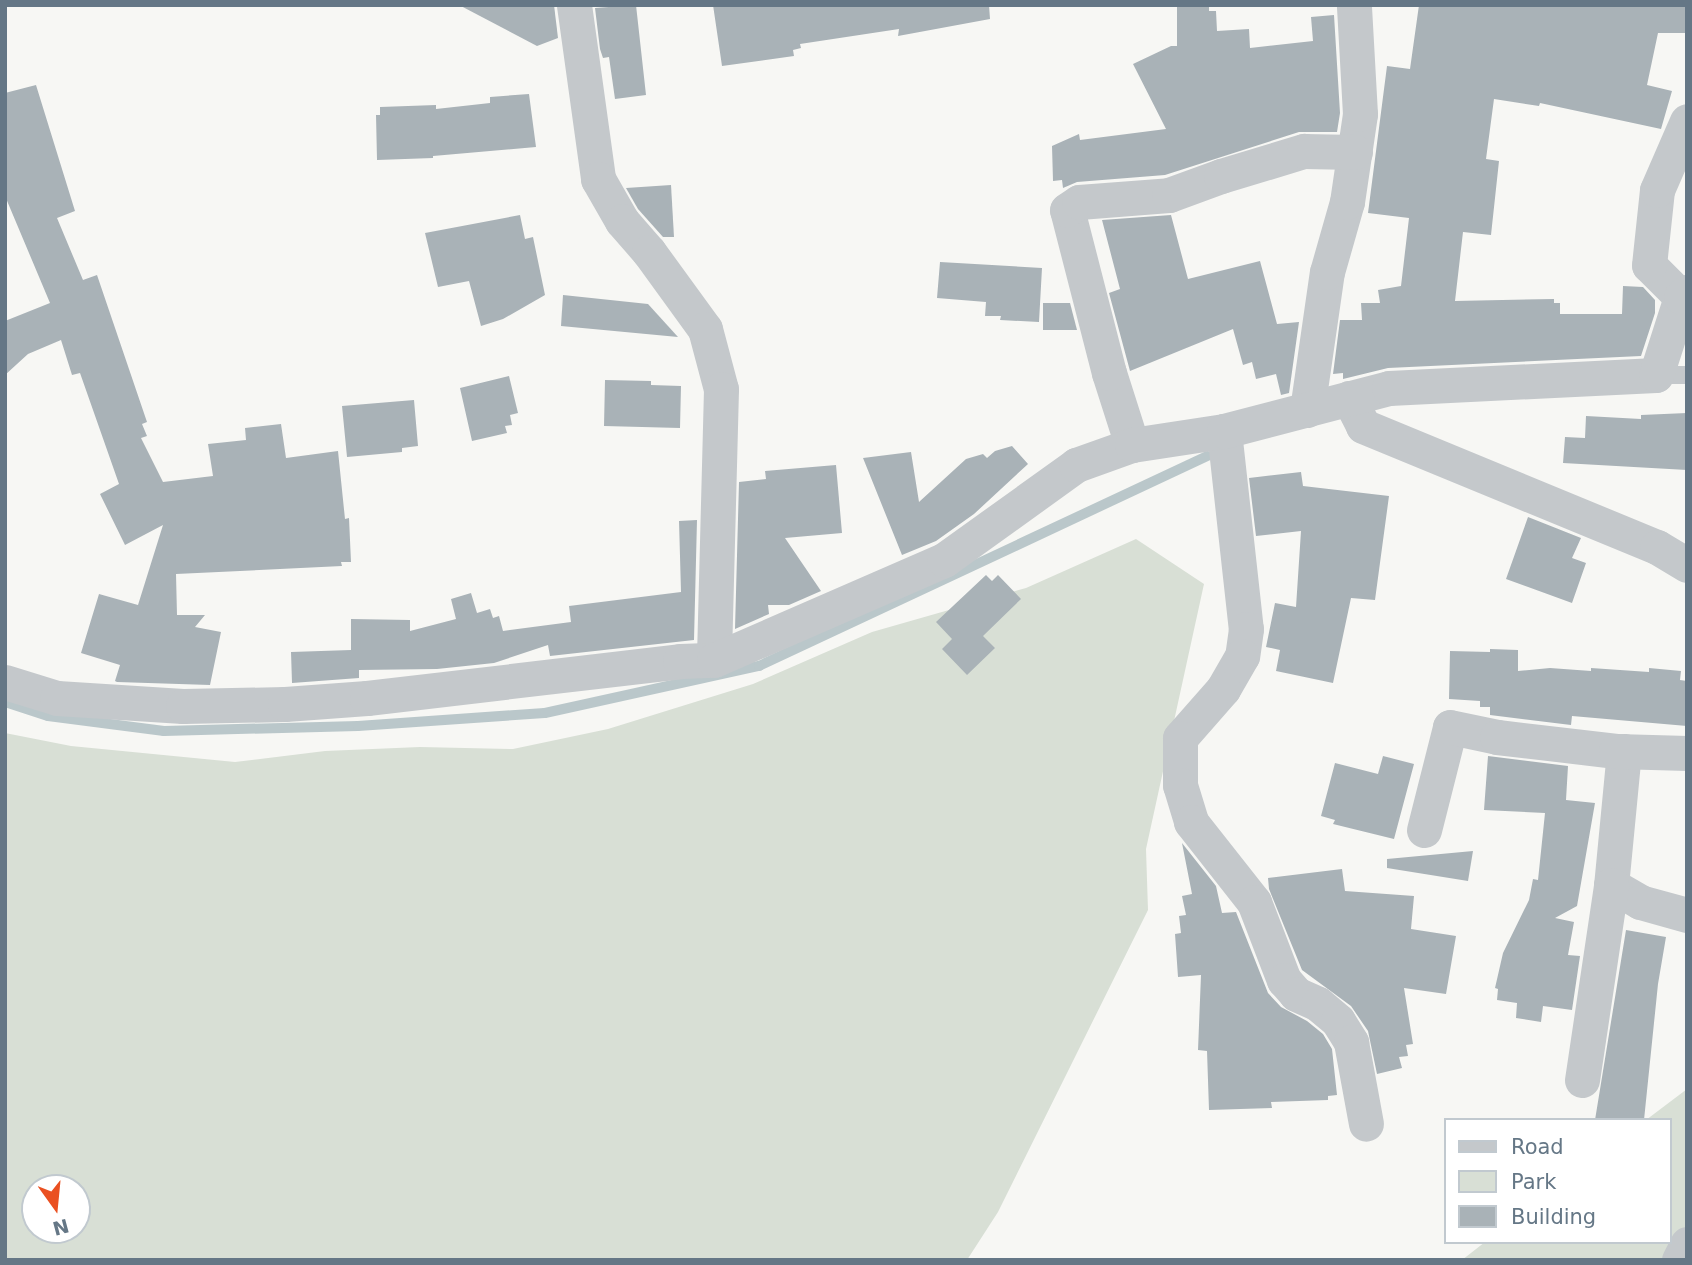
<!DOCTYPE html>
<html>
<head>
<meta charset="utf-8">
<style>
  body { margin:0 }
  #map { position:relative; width:1692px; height:1265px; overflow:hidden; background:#f7f7f4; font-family:"DejaVu Sans",sans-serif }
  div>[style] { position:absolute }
  .green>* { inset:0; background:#d8dfd5 }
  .stream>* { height:10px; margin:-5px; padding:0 5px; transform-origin:5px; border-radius:5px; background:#bac7ca }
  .building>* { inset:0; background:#a9b2b7 }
  .service>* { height:18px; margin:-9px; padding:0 9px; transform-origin:9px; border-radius:9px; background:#c4c8cb }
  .minor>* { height:35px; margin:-17.5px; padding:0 17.5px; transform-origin:17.5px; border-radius:17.5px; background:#c4c8cb }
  span { translate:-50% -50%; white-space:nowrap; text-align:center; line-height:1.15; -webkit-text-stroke:7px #fff; paint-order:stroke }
  .frame { position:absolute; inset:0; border:7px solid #657786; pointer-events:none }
  .legend { position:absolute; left:1444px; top:1118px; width:228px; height:126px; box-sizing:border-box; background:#fff; border:2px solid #c1c9cf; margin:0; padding:9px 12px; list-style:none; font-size:21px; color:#657786 }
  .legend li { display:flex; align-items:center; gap:14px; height:35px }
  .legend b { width:35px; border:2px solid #c1c9cf }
  .north { position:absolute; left:21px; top:1174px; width:70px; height:70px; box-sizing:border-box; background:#fff; border:2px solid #c1c9cf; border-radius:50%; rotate:165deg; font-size:19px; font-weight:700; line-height:28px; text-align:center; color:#657786 }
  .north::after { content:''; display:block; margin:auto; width:24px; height:32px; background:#ea5021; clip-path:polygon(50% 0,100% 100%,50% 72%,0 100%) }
</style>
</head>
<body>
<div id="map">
  <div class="green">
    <div style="clip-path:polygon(evenodd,1136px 539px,1204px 584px,1146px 849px,1148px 910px,998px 1212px,967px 1260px,5px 1260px,5px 733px,71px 746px,235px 762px,325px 751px,420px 747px,513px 749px,608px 729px,753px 684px,872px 632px,1026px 588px,1136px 539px,35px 1188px,77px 1188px,77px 1230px,35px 1230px,35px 1188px)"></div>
    <div style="clip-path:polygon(1687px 1089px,1687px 1260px,1462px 1260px,1485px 1242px,1669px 1242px,1669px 1120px,1646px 1120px)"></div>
  </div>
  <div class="stream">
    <div style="left:5px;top:702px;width:45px;rotate:18deg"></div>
    <div style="left:48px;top:716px;width:117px;rotate:7.4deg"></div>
    <div style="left:164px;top:731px;width:194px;rotate:-1.5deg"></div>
    <div style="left:358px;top:726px;width:187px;rotate:-4deg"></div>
    <div style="left:545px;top:713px;width:219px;rotate:-12.4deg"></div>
    <div style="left:759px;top:666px;width:495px;rotate:-25.1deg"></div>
  </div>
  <div class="building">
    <div style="clip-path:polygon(459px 5px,554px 5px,558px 38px,537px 46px)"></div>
    <div style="clip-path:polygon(636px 5px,646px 95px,615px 99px,609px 57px,603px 58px,600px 49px,595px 8px)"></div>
    <div style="clip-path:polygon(713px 5px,989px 5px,990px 19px,898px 36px,899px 29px,800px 44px,801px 48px,793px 50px,794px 56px,722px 66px)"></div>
    <div style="clip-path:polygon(1419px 5px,1687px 5px,1687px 33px,1658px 33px,1647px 85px,1672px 91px,1661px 129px,1540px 103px,1539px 106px,1494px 99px,1486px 159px,1499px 161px,1491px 235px,1463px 232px,1455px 301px,1554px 299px,1554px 303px,1560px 303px,1560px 314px,1622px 314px,1623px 286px,1643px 287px,1655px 300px,1655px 313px,1641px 356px,1388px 368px,1343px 379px,1343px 373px,1333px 374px,1340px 320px,1362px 320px,1361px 303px,1380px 303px,1378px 290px,1401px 286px,1409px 218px,1368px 213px,1387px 66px,1410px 69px)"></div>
    <div style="clip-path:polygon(1177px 7px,1209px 7px,1209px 11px,1216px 11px,1217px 31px,1249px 29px,1250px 48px,1313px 41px,1311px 17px,1334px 15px,1340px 113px,1337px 132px,1299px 132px,1165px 175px,1077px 182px,1063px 188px,1062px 180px,1053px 181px,1052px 146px,1079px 134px,1080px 140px,1166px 129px,1133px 64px,1171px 46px,1177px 46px)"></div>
    <div style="clip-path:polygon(36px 85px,75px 211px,57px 218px,83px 280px,97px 275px,147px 422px,142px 424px,147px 436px,141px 438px,163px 482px,213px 476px,208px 444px,246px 440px,245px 428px,281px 424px,286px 458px,338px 451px,345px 519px,349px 518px,351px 562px,341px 562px,342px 566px,176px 574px,177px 615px,205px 615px,195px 627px,221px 632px,210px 685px,117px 682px,115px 681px,120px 665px,81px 653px,99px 594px,138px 605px,163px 525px,125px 545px,100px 494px,119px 484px,80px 373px,72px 375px,61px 340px,28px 354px,5px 375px,5px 321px,50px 303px,5px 196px,5px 93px)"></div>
    <div style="clip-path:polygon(529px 94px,536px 147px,433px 156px,433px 158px,377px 160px,376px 115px,380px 115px,380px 107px,436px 105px,436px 109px,490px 103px,490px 97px)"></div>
    <div style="clip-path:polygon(671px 185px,674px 237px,663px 237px,638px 209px,626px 188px)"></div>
    <div style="clip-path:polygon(520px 215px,525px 239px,533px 237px,545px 295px,503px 319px,481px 326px,469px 281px,438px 287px,425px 233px)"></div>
    <div style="clip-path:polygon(1171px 215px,1188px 279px,1260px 261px,1277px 324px,1299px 322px,1289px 393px,1281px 395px,1276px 374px,1256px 379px,1252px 362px,1243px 365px,1233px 329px,1130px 371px,1109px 293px,1120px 289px,1102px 220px)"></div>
    <div style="clip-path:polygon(940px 262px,1042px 268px,1039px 322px,1000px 320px,1001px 316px,985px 316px,986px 302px,937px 298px)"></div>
    <div style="clip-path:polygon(563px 295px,648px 304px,678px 337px,561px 326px)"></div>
    <div style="clip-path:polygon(1043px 303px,1070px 303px,1077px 330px,1043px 330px)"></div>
    <div style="clip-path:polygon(509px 376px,518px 413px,510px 415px,512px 425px,505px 426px,507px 433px,472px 441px,460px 388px)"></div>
    <div style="clip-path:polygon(605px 380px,651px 381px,651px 385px,681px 386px,680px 428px,604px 426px)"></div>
    <div style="clip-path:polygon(414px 400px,418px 446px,402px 448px,402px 452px,347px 457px,342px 406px)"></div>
    <div style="clip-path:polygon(1687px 413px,1687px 470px,1563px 463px,1565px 437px,1585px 438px,1586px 416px,1641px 419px,1641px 415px)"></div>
    <div style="clip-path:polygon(1012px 446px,1028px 464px,974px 514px,936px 541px,902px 555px,863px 458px,911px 452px,919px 502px,966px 459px,983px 454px,987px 458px,995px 451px)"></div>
    <div style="clip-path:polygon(836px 465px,842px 533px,785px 538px,821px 591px,789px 605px,768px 605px,769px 614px,735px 629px,739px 482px,766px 479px,765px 471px)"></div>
    <div style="clip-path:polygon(1301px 472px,1303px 486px,1389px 496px,1375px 600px,1351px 598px,1333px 683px,1276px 671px,1280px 650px,1266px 647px,1275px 603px,1296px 607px,1301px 531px,1256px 536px,1249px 478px)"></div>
    <div style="clip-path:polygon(1528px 517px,1581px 538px,1572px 558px,1586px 563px,1572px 603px,1506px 579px)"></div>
    <div style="clip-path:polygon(697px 520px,694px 640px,550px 656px,548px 645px,494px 663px,437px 669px,359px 670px,359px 678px,292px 683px,291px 652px,351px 650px,351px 619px,410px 620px,410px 631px,456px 619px,451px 599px,471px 593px,477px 613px,490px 609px,493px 618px,499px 616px,503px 631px,571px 622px,569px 606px,681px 592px,679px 521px)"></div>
    <div style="clip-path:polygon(986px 575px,992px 581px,998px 575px,1021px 599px,983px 636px,995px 648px,967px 675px,942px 649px,952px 639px,936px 622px)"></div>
    <div style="clip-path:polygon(1490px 649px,1518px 650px,1518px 671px,1550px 668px,1591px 671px,1591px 668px,1649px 672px,1649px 668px,1681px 671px,1680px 680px,1687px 681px,1687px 726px,1572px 716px,1571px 725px,1490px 715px,1490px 707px,1480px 707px,1480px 701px,1449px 699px,1450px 651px,1490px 652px)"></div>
    <div style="clip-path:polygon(1383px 756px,1414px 764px,1394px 839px,1333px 824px,1335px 820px,1321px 816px,1335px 763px,1378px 774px)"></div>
    <div style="clip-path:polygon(1488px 756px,1568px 766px,1566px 800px,1595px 803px,1577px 906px,1555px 918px,1574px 922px,1568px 955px,1580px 956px,1572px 1010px,1543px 1006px,1541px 1022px,1516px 1018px,1517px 1003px,1497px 1000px,1498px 989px,1495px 988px,1503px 953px,1529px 900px,1533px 879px,1538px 880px,1545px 813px,1484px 810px)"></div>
    <div style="clip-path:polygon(1182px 843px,1216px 886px,1222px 913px,1236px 912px,1268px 993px,1281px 1007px,1307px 1021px,1323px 1034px,1332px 1049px,1337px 1095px,1328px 1096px,1328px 1100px,1271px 1102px,1272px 1108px,1209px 1110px,1207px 1051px,1198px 1050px,1201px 975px,1178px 977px,1175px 934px,1181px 933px,1179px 916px,1186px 915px,1182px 896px,1192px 894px)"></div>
    <div style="clip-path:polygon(1473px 851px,1468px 881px,1387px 868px,1387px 859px)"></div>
    <div style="clip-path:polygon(1342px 869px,1345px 891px,1414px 896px,1411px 929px,1456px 936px,1446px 994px,1404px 988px,1413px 1044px,1406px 1045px,1408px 1056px,1399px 1057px,1402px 1068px,1377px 1074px,1368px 1031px,1351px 1006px,1302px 970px,1269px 889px,1268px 878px)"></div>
    <div style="clip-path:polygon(1626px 930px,1666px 937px,1658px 984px,1644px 1120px,1595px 1120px)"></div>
  </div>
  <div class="service">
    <div style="left:1656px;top:375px;width:31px"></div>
  </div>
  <div class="minor">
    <div style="left:574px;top:5px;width:176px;rotate:82.1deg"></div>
    <div style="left:598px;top:179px;width:48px;rotate:60.3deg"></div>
    <div style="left:622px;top:221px;width:41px;rotate:48.9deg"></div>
    <div style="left:649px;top:252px;width:95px;rotate:54deg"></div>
    <div style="left:705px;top:329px;width:62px;rotate:75.1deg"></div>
    <div style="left:721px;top:389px;width:271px;rotate:91.5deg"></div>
    <div style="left:1681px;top:297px;width:45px;rotate:-135deg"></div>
    <div style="left:1649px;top:265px;width:75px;rotate:-83.9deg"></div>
    <div style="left:1657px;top:190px;width:75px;rotate:-66.5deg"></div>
    <div style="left:1349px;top:398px;width:31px;rotate:63deg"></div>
    <div style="left:1363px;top:426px;width:318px;rotate:22.4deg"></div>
    <div style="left:1657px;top:547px;width:35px;rotate:31deg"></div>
    <div style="left:1307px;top:410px;width:139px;rotate:-81.8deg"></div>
    <div style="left:1327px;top:272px;width:73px;rotate:-74.1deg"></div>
    <div style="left:1347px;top:202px;width:89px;rotate:-81.6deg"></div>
    <div style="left:1360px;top:114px;width:109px;rotate:-93.2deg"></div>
    <div style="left:1224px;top:431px;width:199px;rotate:83.7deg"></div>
    <div style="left:1246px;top:629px;width:27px;rotate:98deg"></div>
    <div style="left:1242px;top:656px;width:38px;rotate:120deg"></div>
    <div style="left:1223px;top:689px;width:65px;rotate:131.3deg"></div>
    <div style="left:1180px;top:738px;width:47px;rotate:90deg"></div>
    <div style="left:1180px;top:785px;width:39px;rotate:73deg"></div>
    <div style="left:1191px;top:822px;width:102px;rotate:51.8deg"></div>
    <div style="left:1254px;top:902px;width:84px;rotate:69deg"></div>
    <div style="left:1284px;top:980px;width:18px;rotate:49deg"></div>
    <div style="left:1296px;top:994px;width:24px;rotate:24deg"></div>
    <div style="left:1318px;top:1004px;width:26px;rotate:40deg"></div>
    <div style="left:1338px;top:1021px;width:25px;rotate:58deg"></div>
    <div style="left:1351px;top:1042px;width:83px;rotate:79.6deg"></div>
    <div style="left:1132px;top:445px;width:76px;rotate:-107.7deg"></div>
    <div style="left:1109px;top:373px;width:168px;rotate:-104.4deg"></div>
    <div style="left:1067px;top:210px;width:14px;rotate:-34deg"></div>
    <div style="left:1079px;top:202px;width:90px;rotate:-4.4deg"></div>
    <div style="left:1169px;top:195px;width:55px;rotate:-20.1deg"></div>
    <div style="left:1221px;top:176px;width:87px;rotate:-16.8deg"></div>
    <div style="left:1304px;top:151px;width:51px;rotate:1.1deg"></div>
    <div style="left:5px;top:682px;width:54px;rotate:17.1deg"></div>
    <div style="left:57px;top:698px;width:126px;rotate:3.6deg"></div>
    <div style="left:183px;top:706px;width:102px;rotate:-1.1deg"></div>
    <div style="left:285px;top:704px;width:82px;rotate:-4.2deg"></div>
    <div style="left:367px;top:698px;width:315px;rotate:-6.7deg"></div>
    <div style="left:680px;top:661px;width:34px;rotate:-2deg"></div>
    <div style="left:714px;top:660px;width:251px;rotate:-23.5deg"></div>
    <div style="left:944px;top:560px;width:163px;rotate:-35.7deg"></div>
    <div style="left:1076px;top:465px;width:59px;rotate:-19.7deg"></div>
    <div style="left:1132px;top:445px;width:93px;rotate:-8.7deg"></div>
    <div style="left:1224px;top:431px;width:171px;rotate:-14.6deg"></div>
    <div style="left:1389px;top:388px;width:267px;rotate:-2.8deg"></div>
    <div style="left:1656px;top:375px;width:82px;rotate:-72.2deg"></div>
    <div style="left:1681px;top:297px;width:8px;rotate:-40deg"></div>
    <div style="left:1624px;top:751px;width:135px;rotate:95.5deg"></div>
    <div style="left:1611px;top:885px;width:34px;rotate:30deg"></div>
    <div style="left:1640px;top:902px;width:49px;rotate:15.5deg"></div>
    <div style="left:1424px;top:830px;width:106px;rotate:-75.8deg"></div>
    <div style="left:1450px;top:727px;width:48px;rotate:12deg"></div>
    <div style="left:1497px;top:737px;width:120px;rotate:6.7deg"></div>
    <div style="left:1616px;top:751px;width:71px;rotate:1.6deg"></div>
    <div style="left:1582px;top:1080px;width:197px;rotate:-81.5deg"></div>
    <div style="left:1679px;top:1260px;width:18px;rotate:-63deg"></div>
  </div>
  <div class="frame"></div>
  <ul class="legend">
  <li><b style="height:9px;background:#c4c8cb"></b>Road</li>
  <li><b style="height:19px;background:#d8dfd5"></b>Park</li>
  <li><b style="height:19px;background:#a9b2b7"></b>Building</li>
  </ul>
  <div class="north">N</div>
</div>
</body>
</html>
